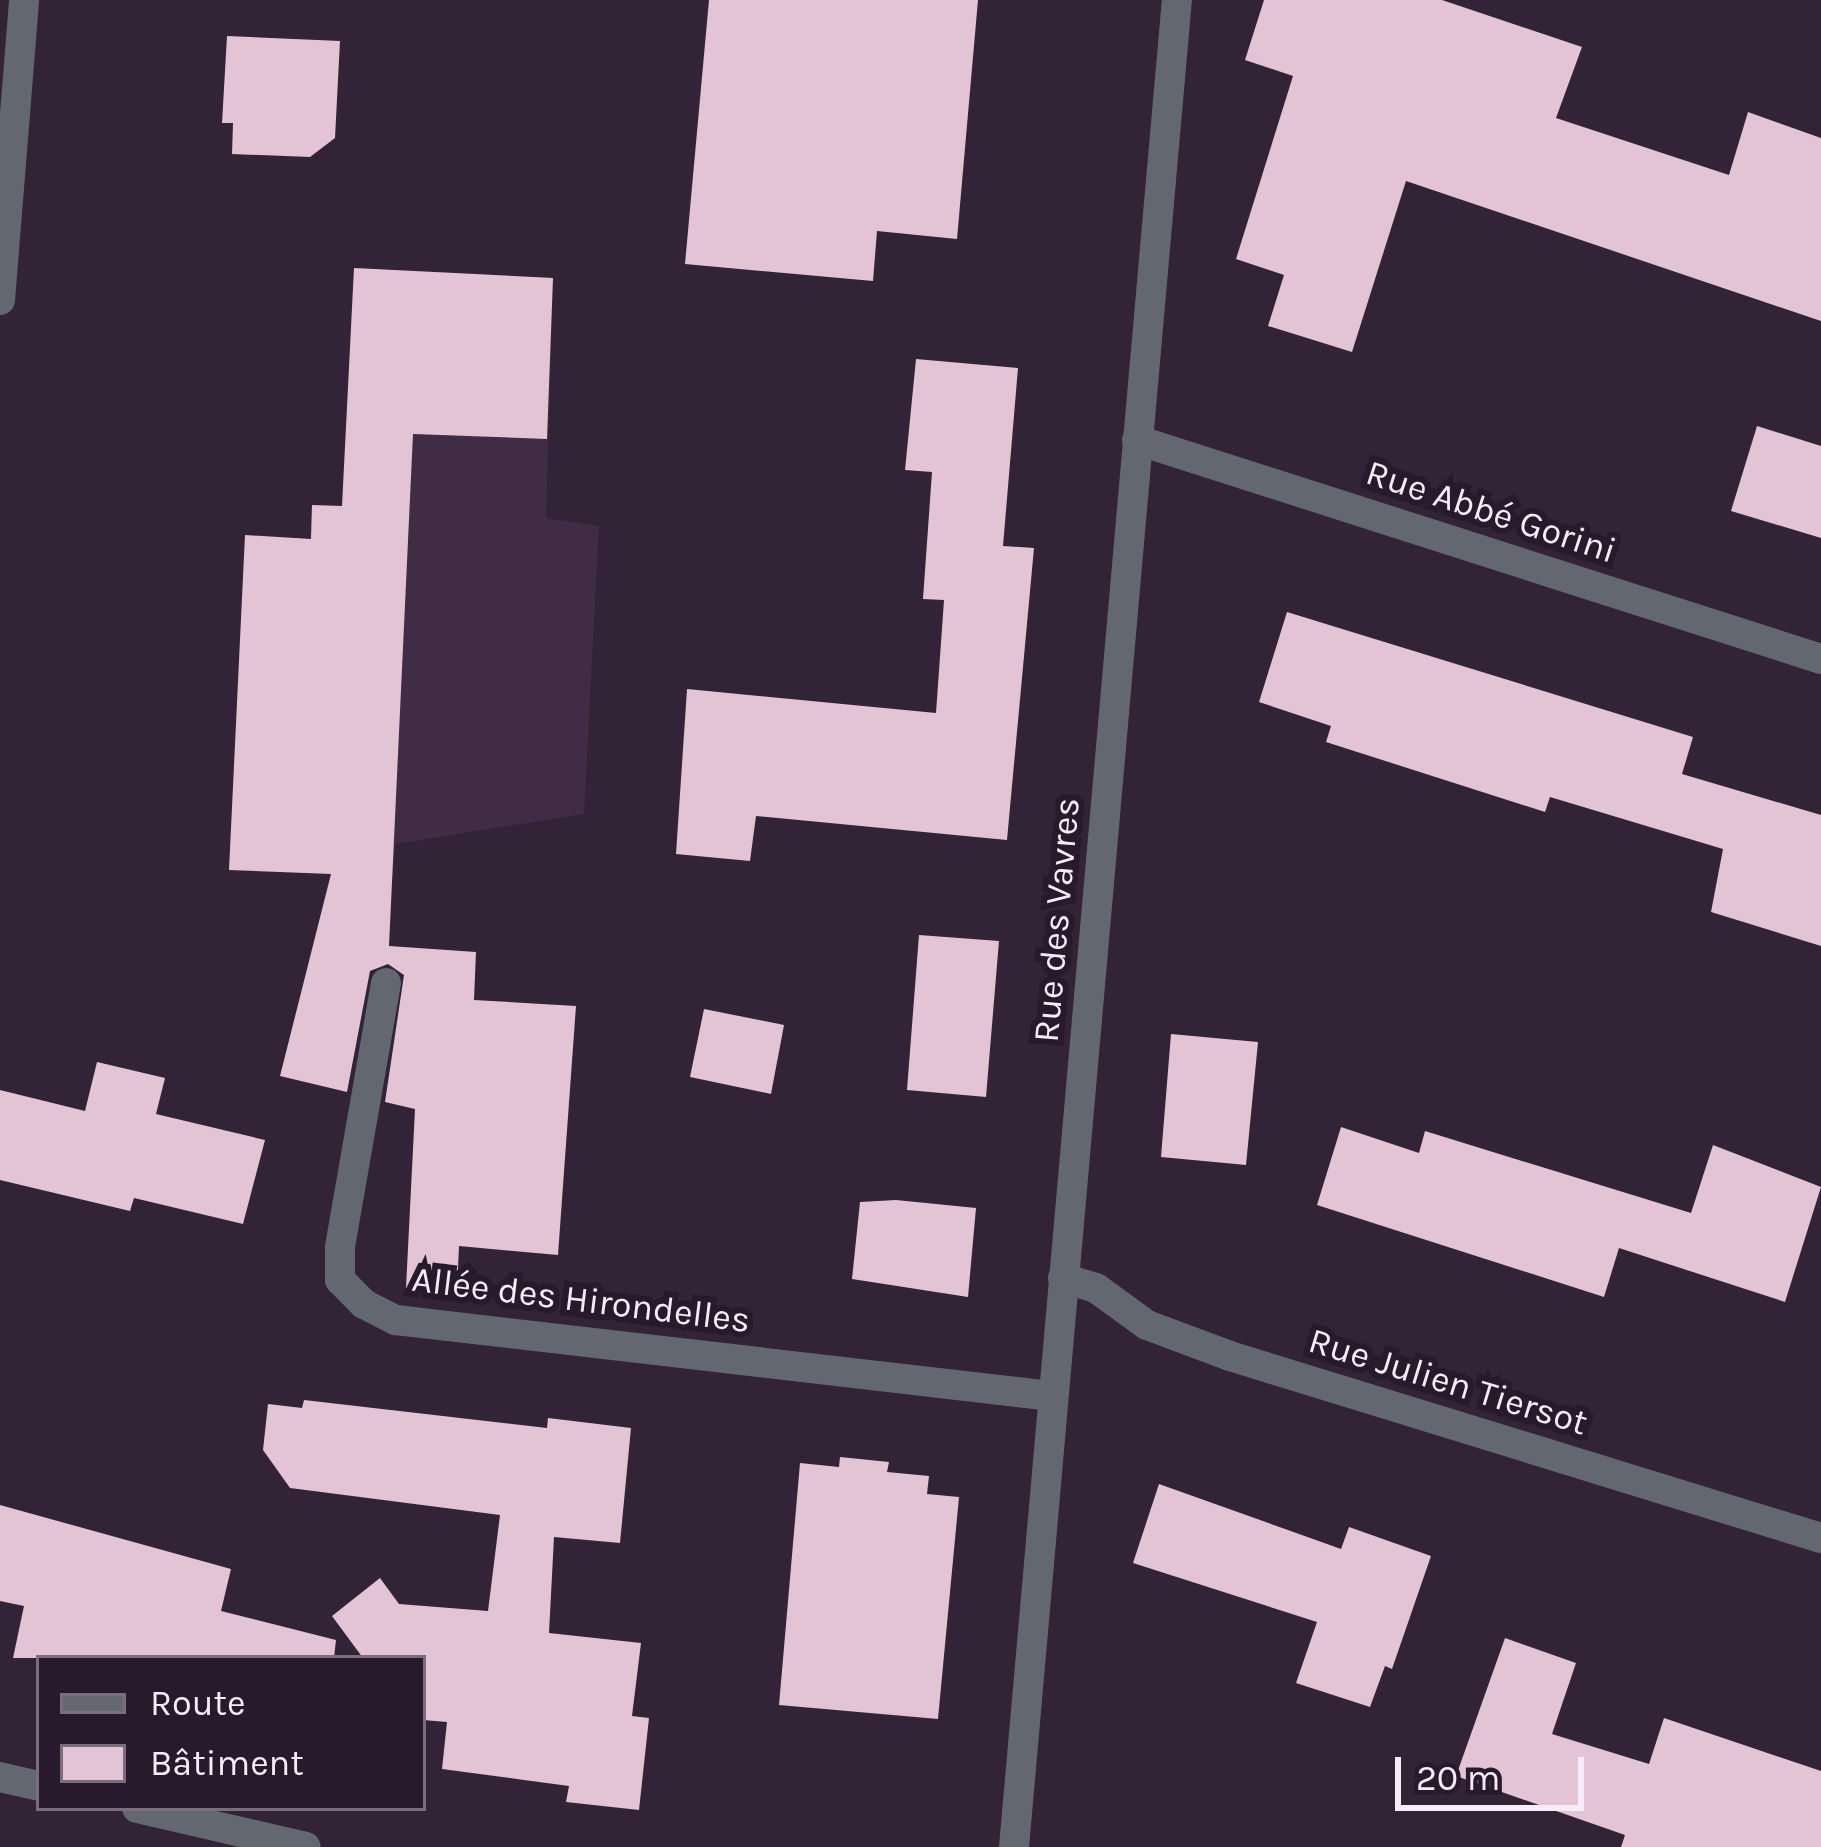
<!DOCTYPE html>
<html>
<head>
<meta charset="utf-8">
<style>
  body { margin:0 }
  #map { position:relative; width:1821px; height:1847px; overflow:hidden; background:#332336; font-family:Karla,sans-serif }
  div>[style] { position:absolute }
  .built>* { inset:0; background:#402c44 }
  .building>* { inset:0; background:#e3c4d4 }
  .minor>* { height:30px; margin:-15px; padding:0 15px; transform-origin:15px; border-radius:15px; background:#636772 }
  span { translate:-50% -50%; white-space:nowrap; text-align:center; line-height:1.15; -webkit-text-stroke:12px #29192c; paint-order:stroke }
  .street-label { font-size:36px; color:#f6ebf8 }
  .legend { position:absolute; left:36px; top:1655px; width:390px; height:156px; box-sizing:border-box; background:#29192c; border:3px solid #7b6d7e; margin:0; padding:15px 21px; list-style:none; font-size:36px; color:#f6ebf8 }
  .legend li { display:flex; align-items:center; gap:24px; height:60px }
  .legend b { width:60px; border:3px solid #7b6d7e }
  .scale { position:absolute; left:1395px; top:1757px; width:189px; height:54px; box-sizing:border-box; border:6px solid #f6ebf8; border-top:0; padding-left:15px; font-size:36px; line-height:42px; white-space:nowrap; color:#f6ebf8; -webkit-text-stroke:9px #29192c; paint-order:stroke }
</style>
</head>
<body>
<div id="map">
  <div class="built">
    <div style="clip-path:polygon(354px 268px,553px 278px,546px 518px,599px 526px,584px 814px,395px 844px,393px 876px,229px 870px,245px 535px,310px 539px,312px 505px,342px 506px)"></div>
  </div>
  <div class="building">
    <div style="clip-path:polygon(709px 0,978px 0,957px 239px,877px 231px,873px 281px,685px 264px)"></div>
    <div style="clip-path:polygon(1264px 0,1442px 0,1582px 47px,1556px 118px,1729px 175px,1748px 112px,1821px 138px,1821px 321px,1406px 181px,1352px 352px,1268px 326px,1284px 275px,1236px 259px,1293px 76px,1245px 60px)"></div>
    <div style="clip-path:polygon(227px 36px,340px 41px,335px 138px,310px 157px,232px 154px,233px 123px,222px 123px)"></div>
    <div style="clip-path:polygon(354px 268px,553px 278px,547px 439px,413px 434px,389px 946px,476px 952px,474px 1000px,576px 1006px,558px 1255px,459px 1246px,457px 1291px,406px 1288px,415px 1109px,385px 1102px,404px 975px,388px 964px,370px 971px,347px 1092px,280px 1076px,331px 874px,229px 870px,245px 535px,311px 539px,312px 505px,342px 506px)"></div>
    <div style="clip-path:polygon(916px 359px,1018px 368px,1003px 546px,1034px 548px,1007px 840px,756px 816px,750px 861px,676px 854px,687px 689px,936px 713px,944px 600px,923px 599px,932px 472px,905px 470px)"></div>
    <div style="clip-path:polygon(1757px 426px,1821px 446px,1821px 538px,1731px 511px)"></div>
    <div style="clip-path:polygon(1287px 612px,1693px 737px,1682px 774px,1821px 815px,1821px 946px,1711px 912px,1723px 849px,1550px 797px,1545px 812px,1326px 742px,1331px 726px,1259px 702px)"></div>
    <div style="clip-path:polygon(919px 935px,999px 941px,986px 1097px,907px 1090px)"></div>
    <div style="clip-path:polygon(704px 1009px,784px 1025px,771px 1094px,690px 1077px)"></div>
    <div style="clip-path:polygon(1171px 1034px,1258px 1042px,1246px 1165px,1161px 1157px)"></div>
    <div style="clip-path:polygon(97px 1062px,165px 1078px,156px 1114px,265px 1140px,243px 1224px,134px 1198px,130px 1211px,0 1180px,0 1090px,85px 1111px)"></div>
    <div style="clip-path:polygon(1341px 1127px,1419px 1153px,1425px 1131px,1691px 1213px,1713px 1145px,1821px 1187px,1785px 1302px,1619px 1248px,1604px 1297px,1317px 1205px)"></div>
    <div style="clip-path:polygon(896px 1200px,976px 1208px,968px 1297px,852px 1279px,860px 1202px)"></div>
    <div style="clip-path:polygon(304px 1400px,547px 1428px,548px 1418px,631px 1428px,620px 1543px,554px 1537px,549px 1633px,641px 1643px,632px 1716px,649px 1718px,639px 1810px,566px 1802px,569px 1786px,442px 1769px,447px 1722px,423px 1720px,423px 1658px,363px 1658px,332px 1616px,380px 1578px,399px 1604px,488px 1611px,500px 1515px,290px 1488px,263px 1450px,268px 1404px,302px 1408px)"></div>
    <div style="clip-path:polygon(840px 1457px,889px 1462px,887px 1472px,929px 1476px,927px 1494px,959px 1497px,938px 1719px,779px 1705px,800px 1463px,839px 1467px)"></div>
    <div style="clip-path:polygon(1159px 1484px,1341px 1549px,1349px 1527px,1431px 1556px,1392px 1669px,1385px 1666px,1370px 1707px,1296px 1683px,1317px 1622px,1133px 1563px)"></div>
    <div style="clip-path:polygon(0 1505px,231px 1569px,221px 1611px,336px 1640px,334px 1658px,13px 1658px,24px 1606px,0 1601px)"></div>
    <div style="clip-path:polygon(1505px 1638px,1576px 1663px,1552px 1734px,1649px 1764px,1664px 1718px,1821px 1771px,1821px 1847px,1621px 1847px,1625px 1835px,1456px 1776px)"></div>
  </div>
  <div class="minor">
    <div style="left:0;top:300px;width:301px;rotate:-85.4deg"></div>
    <div style="left:1137px;top:440px;width:718px;rotate:17.75deg"></div>
    <div style="left:386px;top:983px;width:268px;rotate:99.9deg"></div>
    <div style="left:340px;top:1247px;width:33px;rotate:90deg"></div>
    <div style="left:340px;top:1280px;width:34px;rotate:45deg"></div>
    <div style="left:364px;top:1304px;width:36px;rotate:27deg"></div>
    <div style="left:396px;top:1320px;width:659px;rotate:6.62deg"></div>
    <div style="left:1063px;top:1278px;width:34px;rotate:17deg"></div>
    <div style="left:1096px;top:1288px;width:63px;rotate:36deg"></div>
    <div style="left:1147px;top:1325px;width:89px;rotate:20.5deg"></div>
    <div style="left:1230px;top:1356px;width:618px;rotate:17.12deg"></div>
    <div style="left:0;top:1777px;width:40px;rotate:13deg"></div>
    <div style="left:137px;top:1808px;width:173px;rotate:13deg"></div>
    <div style="left:1014px;top:1847px;width:1854px;rotate:-84.96deg"></div>
  </div>
  <div class="street-label">
    <span style="left:1491px;top:512px;rotate:18deg">Rue Abbé Gorini</span>
    <span style="left:1057px;top:920px;rotate:-85deg">Rue des Vavres</span>
    <span style="left:581px;top:1300px;rotate:7deg">Allée des Hirondelles</span>
    <span style="left:1448px;top:1382px;rotate:17deg">Rue Julien Tiersot</span>
  </div>
  <ul class="legend">
  <li><b style="height:15px;background:#636772"></b>Route</li>
  <li><b style="height:33px;background:#e3c4d4"></b>Bâtiment</li>
  </ul>
  <div class="scale">20 m</div>
</div>
</body>
</html>
